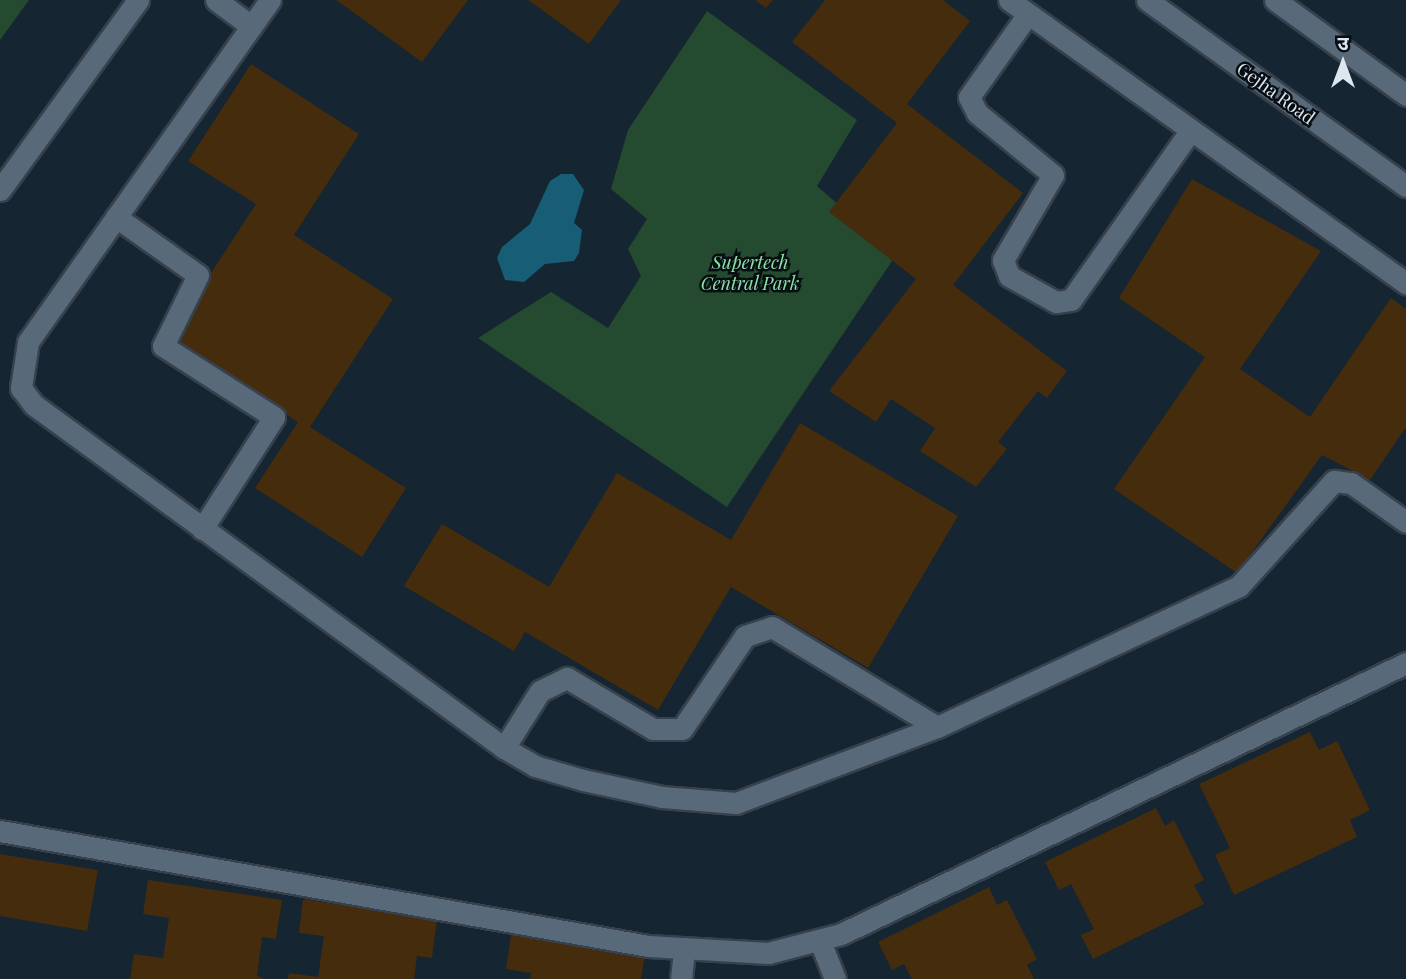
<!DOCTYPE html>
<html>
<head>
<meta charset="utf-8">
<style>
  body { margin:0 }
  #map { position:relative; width:1406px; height:979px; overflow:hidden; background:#152531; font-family:"Playfair Display","Noto Sans Devanagari",serif }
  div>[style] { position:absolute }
  .green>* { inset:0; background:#244b30 }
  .water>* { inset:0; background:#165d75 }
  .building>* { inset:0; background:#452c0d }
  .roads { filter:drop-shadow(2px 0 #37414d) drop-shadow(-2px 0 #37414d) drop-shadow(0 2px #37414d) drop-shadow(0 -2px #37414d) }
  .street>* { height:21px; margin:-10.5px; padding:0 10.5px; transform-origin:10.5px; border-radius:10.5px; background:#586a79 }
  .secondary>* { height:21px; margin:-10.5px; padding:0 10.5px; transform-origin:10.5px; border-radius:10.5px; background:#586a79 }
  span { translate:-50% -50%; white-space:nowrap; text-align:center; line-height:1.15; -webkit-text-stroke:5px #070d13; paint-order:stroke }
  .street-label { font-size:18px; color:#dde7f0 }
  .park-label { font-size:18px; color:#89e4a4; font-style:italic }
  .north { position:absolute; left:1308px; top:28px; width:70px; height:70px; -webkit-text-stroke:5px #070d13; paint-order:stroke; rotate:0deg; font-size:19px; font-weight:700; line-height:28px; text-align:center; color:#dde7f0 }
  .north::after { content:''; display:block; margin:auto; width:24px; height:32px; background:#dde7f0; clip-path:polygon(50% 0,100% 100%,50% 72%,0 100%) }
</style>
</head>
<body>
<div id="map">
  <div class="green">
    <div style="clip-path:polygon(0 0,29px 0,0 40px)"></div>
    <div style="clip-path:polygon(707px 11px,857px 120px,817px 186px,896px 255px,727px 507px,478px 338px,551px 292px,608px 328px,641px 276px,628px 249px,647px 219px,611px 189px,628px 130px)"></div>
  </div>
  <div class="water">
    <div style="clip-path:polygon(561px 174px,573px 174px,584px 190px,574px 223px,582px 230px,579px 253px,574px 261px,545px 264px,524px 282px,505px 280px,497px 258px,502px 247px,530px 224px,550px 181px)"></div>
  </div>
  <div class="building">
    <div style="clip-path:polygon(336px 0,468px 0,422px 62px)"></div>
    <div style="clip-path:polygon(528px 0,621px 0,589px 44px)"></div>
    <div style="clip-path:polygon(755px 0,773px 0,766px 8px)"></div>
    <div style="clip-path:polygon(825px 0,943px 0,970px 21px,907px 104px,1023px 193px,953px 285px,1067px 371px,1047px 398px,1038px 391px,998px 442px,1007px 449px,976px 487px,920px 451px,935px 428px,891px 399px,876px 422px,829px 391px,916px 279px,829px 212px,897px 123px,792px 42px)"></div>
    <div style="clip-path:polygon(251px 64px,359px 134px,294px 235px,393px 299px,310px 427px,406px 488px,362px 557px,255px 488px,298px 422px,168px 339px,256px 204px,188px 161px)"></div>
    <div style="clip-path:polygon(1192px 179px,1321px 251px,1240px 369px,1310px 417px,1391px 298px,1406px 309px,1406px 427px,1370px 480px,1322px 455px,1237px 573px,1114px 489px,1205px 357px,1119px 298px)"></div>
    <div style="clip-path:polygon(800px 423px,958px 516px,868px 668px,731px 587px,658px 710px,525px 632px,514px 651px,404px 586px,442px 524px,549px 587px,617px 473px,731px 540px)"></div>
    <div style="clip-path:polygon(1310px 732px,1319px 750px,1337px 741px,1370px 810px,1350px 820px,1357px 837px,1234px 895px,1215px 855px,1230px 848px,1199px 784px)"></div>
    <div style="clip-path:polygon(1156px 808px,1165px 826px,1174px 820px,1204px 880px,1194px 885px,1204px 904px,1093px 959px,1081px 935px,1094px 929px,1071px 884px,1059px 890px,1045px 862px)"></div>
    <div style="clip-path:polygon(0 854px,98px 870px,87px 931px,0 916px)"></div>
    <div style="clip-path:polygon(148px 880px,282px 900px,276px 939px,262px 937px,257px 976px,264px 979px,130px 979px,134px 954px,163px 958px,169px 918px,143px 914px)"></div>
    <div style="clip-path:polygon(989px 887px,997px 905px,1007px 900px,1037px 959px,1027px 965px,1034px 979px,912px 979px,904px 964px,892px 970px,878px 942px)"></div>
    <div style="clip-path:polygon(303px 899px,437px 919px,432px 958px,417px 956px,414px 979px,288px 979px,289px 973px,318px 977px,324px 936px,299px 933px)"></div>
    <div style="clip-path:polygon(511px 935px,645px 954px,641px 979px,530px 979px,531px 973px,506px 969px)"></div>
  </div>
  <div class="roads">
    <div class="street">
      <div style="left:216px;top:0;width:44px;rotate:36.6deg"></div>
      <div style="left:270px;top:0;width:419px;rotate:125.3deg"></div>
      <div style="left:28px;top:342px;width:47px;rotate:98.7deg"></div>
      <div style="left:21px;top:388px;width:21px;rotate:53deg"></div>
      <div style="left:34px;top:405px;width:582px;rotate:36.12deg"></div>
      <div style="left:504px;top:748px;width:67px;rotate:-57.7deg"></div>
      <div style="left:540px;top:691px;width:30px;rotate:-26deg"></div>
      <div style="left:567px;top:678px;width:100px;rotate:30.7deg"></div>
      <div style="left:653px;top:729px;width:29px"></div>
      <div style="left:682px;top:729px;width:112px;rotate:-55.9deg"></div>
      <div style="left:745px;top:636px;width:28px;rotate:-18deg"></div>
      <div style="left:772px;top:627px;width:193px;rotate:31.2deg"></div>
      <div style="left:937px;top:727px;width:333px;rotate:-25deg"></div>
      <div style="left:1239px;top:586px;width:142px;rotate:-47.9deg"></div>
      <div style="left:1334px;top:481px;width:17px;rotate:7deg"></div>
      <div style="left:1351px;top:483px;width:67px;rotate:35.3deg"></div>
      <div style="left:1009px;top:0;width:488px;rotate:35.5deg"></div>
      <div style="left:1028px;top:14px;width:102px;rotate:125.4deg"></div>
      <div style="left:969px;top:97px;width:18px;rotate:63deg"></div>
      <div style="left:977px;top:113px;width:98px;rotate:39.2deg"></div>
      <div style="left:1053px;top:175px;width:99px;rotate:120.5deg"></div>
      <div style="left:1003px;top:260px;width:17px;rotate:69deg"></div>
      <div style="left:1009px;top:276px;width:54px;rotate:29deg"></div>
      <div style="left:1056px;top:302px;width:15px;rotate:-8deg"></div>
      <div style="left:1071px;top:300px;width:204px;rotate:-54.8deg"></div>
      <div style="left:0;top:190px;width:235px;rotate:-54deg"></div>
      <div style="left:116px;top:217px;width:100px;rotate:35.3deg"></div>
      <div style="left:198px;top:275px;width:79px;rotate:116.2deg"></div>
      <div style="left:163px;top:346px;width:132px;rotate:32.6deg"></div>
      <div style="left:274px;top:417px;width:133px;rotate:122.7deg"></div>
      <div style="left:504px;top:748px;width:36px;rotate:30deg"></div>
      <div style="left:535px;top:766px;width:50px;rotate:16.3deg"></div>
      <div style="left:583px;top:780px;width:81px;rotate:12.1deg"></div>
      <div style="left:662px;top:797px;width:74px;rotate:4.6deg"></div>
      <div style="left:736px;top:803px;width:215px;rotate:-20.7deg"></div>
      <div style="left:0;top:831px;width:658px;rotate:10.06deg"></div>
      <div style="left:648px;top:946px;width:120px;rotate:3.3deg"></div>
      <div style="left:768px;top:953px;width:75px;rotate:-14.6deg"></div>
      <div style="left:841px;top:934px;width:627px;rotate:-25.62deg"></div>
      <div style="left:820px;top:941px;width:41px;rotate:68.5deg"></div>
      <div style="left:681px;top:979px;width:31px;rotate:-84deg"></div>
    </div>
    <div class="secondary">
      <div style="left:1147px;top:0;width:319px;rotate:35.7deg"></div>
      <div style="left:1275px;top:0;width:162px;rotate:35.9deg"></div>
    </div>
  </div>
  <div class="street-label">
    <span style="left:1276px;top:93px;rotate:36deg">Gejha Road</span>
  </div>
  <div class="park-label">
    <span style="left:750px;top:273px">Supertech<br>Central Park</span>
  </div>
  <div class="north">उ</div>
</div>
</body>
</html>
